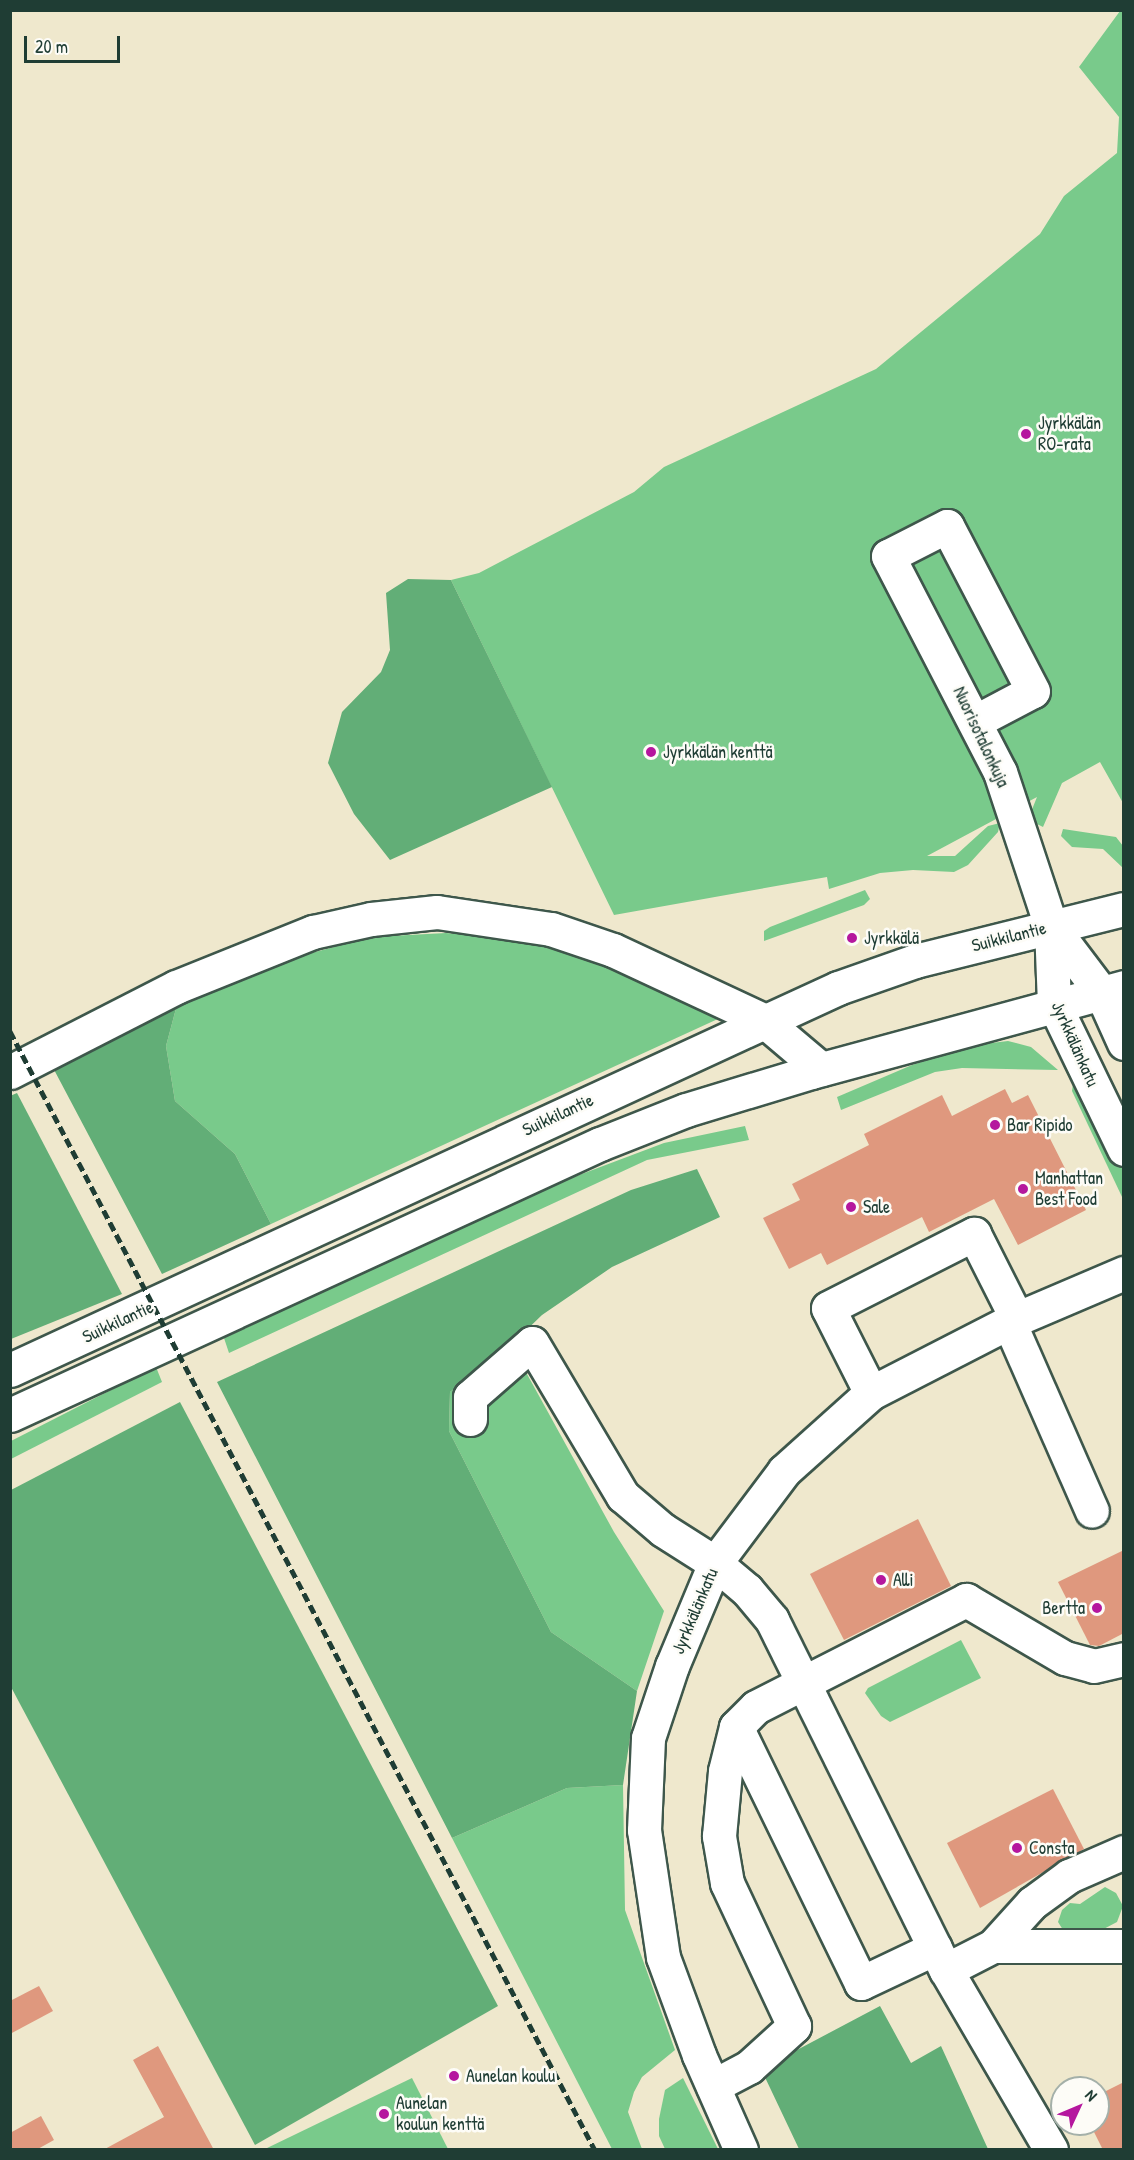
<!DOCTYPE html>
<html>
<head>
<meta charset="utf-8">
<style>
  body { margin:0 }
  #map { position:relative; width:1134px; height:2160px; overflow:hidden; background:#efe8cd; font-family:"Patrick Hand",sans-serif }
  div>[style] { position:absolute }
  .green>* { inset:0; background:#79ca8b }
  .forest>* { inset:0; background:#62ae77 }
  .building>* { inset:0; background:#df987e }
  .roads { filter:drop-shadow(2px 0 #3e574b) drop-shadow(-2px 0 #3e574b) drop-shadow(0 2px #3e574b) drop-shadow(0 -2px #3e574b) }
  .minor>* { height:33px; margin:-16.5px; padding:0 16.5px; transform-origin:16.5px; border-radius:16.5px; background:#fff }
  .major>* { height:33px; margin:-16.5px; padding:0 16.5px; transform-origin:16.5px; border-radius:16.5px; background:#fff }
  .rail>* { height:4.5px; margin-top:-2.25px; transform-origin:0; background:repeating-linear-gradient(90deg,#1f3d34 0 9px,transparent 0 13.5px) }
  .dots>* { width:16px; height:16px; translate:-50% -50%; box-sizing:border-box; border:3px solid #fdfcf7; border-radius:50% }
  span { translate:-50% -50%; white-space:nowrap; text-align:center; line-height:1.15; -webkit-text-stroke:5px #fdfcf7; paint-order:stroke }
  .poi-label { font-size:18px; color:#1f3d34 }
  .left { translate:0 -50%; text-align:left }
  .right { translate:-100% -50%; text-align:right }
  .street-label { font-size:18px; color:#1f3d34 }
  .frame { position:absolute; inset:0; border:12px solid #1f3d34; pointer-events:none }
  .north { position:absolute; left:1050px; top:2076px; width:60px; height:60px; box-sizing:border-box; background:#fdfcf7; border:2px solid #a4b0a9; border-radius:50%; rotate:46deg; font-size:16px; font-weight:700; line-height:24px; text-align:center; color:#1f3d34 }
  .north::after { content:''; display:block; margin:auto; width:21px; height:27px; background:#b5179e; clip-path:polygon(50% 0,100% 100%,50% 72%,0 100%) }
  .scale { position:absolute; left:24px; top:36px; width:96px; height:27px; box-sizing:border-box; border:3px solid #1f3d34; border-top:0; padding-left:8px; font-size:18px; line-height:21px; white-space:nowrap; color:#1f3d34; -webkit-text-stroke:4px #fdfcf7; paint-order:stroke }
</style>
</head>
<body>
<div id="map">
  <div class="green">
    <div style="clip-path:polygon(1120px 11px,1123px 11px,1123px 803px,1100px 762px,1062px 783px,1043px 827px,1037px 824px,1031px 812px,1037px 797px,927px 856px,955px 856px,988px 826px,1000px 823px,998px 832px,968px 865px,954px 872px,913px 870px,880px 873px,829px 889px,827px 877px,614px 915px,451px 580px,479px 573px,634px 492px,664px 467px,876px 369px,1040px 234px,1064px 196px,1117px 153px,1119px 117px,1079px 67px)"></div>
    <div style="clip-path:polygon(1063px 829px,1116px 837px,1123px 846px,1123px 868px,1103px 849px,1072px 847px,1061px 836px)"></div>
    <div style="clip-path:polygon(865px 890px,870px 899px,864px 905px,764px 941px,764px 931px,770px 927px)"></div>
    <div style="clip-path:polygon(446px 933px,548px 941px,622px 964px,720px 1018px,271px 1224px,235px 1154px,175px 1101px,166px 1046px,178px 1001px,289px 959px,371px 937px)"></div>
    <div style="clip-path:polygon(1008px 1041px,1031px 1047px,1058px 1070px,962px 1068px,935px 1072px,841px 1110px,837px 1097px,912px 1065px,975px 1045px)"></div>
    <div style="clip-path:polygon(1073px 1084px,1123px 1170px,1123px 1199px,1072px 1091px)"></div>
    <div style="clip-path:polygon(745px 1126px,749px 1140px,647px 1160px,229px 1353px,224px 1338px,558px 1183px,664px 1143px)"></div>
    <div style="clip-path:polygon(511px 1345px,614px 1532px,664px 1611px,637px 1691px,551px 1632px,449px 1431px,450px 1392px)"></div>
    <div style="clip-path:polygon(156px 1367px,162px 1382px,11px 1459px,11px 1441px)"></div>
    <div style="clip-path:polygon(961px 1640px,981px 1678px,890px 1722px,881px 1716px,865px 1693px,868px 1688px)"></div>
    <div style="clip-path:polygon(623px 1785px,625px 1910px,675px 2050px,642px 2077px,634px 2092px,628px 2112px,642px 2149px,612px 2149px,452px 1838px,567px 1788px)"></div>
    <div style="clip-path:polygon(1105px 1887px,1116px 1893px,1123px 1906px,1117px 1922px,1096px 1933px,1065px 1933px,1058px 1922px,1062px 1910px,1070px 1903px,1080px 1904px)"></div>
    <div style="clip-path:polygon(412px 2078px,448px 2149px,265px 2149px)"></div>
    <div style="clip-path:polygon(683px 2078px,718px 2149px,665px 2149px,659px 2136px,659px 2119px,665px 2090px)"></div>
  </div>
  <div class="forest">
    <div style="clip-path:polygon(408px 579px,451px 580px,552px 787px,390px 860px,354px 814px,328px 763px,342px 712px,381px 672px,390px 650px,386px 593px)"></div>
    <div style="clip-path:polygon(178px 1001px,166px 1046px,175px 1101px,235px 1154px,271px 1224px,162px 1274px,51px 1064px)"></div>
    <div style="clip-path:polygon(17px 1093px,122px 1294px,11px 1339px,10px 1096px)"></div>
    <div style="clip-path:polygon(697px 1169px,720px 1217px,612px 1267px,542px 1315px,511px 1345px,450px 1392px,449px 1431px,551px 1632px,637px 1691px,623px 1785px,567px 1788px,452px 1838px,217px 1382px,631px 1190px)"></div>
    <div style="clip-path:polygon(180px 1402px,498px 2006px,255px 2145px,11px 1687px,11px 1490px)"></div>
    <div style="clip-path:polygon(880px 2006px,911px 2063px,941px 2046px,988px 2149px,799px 2149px,761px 2069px)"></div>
  </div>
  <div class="building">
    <div style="clip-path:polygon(1005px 1089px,1012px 1103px,1028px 1095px,1086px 1210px,1018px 1245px,994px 1199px,929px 1232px,922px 1217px,827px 1265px,821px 1253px,789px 1269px,763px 1218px,800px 1200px,792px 1184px,869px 1145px,864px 1134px,942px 1095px,952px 1116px)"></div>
    <div style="clip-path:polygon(918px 1519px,951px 1586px,844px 1640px,810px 1574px)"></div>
    <div style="clip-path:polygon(1124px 1550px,1124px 1633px,1099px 1646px,1090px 1645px,1058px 1582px)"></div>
    <div style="clip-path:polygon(1053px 1789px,1084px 1849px,980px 1908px,947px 1843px)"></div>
    <div style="clip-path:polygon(39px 1986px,53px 2011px,10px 2034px,10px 2001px)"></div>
    <div style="clip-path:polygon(158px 2046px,214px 2150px,103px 2150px,164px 2117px,133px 2060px)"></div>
    <div style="clip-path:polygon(1124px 2082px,1124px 2150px,1103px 2150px,1090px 2124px,1098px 2124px,1098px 2095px)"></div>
    <div style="clip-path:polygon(41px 2116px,54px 2140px,36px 2150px,10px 2150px,10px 2133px)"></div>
  </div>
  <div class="roads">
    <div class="minor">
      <div style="left:976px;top:721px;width:64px;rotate:-27.8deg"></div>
      <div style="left:1033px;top:691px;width:186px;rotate:-117.5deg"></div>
      <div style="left:947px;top:526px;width:66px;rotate:153deg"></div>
      <div style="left:888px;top:556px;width:243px;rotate:62.6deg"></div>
      <div style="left:1000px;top:772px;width:162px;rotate:71.7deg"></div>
      <div style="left:1051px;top:926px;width:78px;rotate:87.8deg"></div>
      <div style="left:1054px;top:1004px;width:161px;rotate:64.2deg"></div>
      <div style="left:1051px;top:926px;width:83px;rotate:52.9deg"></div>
      <div style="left:1101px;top:992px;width:56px;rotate:65.7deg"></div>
      <div style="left:10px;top:1072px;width:186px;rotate:-27.1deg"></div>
      <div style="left:176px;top:987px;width:148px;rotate:-21.9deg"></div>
      <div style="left:313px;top:932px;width:59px;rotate:-12.6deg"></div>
      <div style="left:371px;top:919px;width:66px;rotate:-6.1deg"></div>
      <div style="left:437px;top:912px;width:115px;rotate:8.5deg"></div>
      <div style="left:551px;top:929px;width:65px;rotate:18.7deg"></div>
      <div style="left:613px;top:950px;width:166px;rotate:25deg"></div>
      <div style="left:763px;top:1020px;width:76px;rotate:40.2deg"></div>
      <div style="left:1009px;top:1322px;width:206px;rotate:66.3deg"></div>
      <div style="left:871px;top:1393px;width:95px;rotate:-116.8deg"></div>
      <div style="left:828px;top:1308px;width:164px;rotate:-26.9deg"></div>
      <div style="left:974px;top:1234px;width:95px;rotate:63.2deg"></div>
      <div style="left:470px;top:1419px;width:22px;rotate:-90deg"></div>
      <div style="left:470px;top:1397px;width:82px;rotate:-41.1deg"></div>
      <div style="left:532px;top:1343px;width:178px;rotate:59.3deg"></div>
      <div style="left:623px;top:1496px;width:52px;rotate:40.4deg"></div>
      <div style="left:663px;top:1530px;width:62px;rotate:32.4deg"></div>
      <div style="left:715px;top:1563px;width:42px;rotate:40.2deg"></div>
      <div style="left:747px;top:1590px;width:39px;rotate:50deg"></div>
      <div style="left:772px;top:1620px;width:391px;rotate:63.6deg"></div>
      <div style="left:946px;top:1970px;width:208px;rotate:59.7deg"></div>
      <div style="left:993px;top:1946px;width:58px;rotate:-47.8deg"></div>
      <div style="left:1032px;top:1903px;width:46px;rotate:-36.1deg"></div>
      <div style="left:1069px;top:1876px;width:60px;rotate:-23.6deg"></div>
      <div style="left:935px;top:1948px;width:82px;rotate:154.7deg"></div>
      <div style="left:861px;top:1983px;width:285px;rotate:-116deg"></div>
      <div style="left:736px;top:1727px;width:28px;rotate:-45deg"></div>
      <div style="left:756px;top:1707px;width:236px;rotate:-27deg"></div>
      <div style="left:966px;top:1600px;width:115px;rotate:30.4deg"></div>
      <div style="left:1065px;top:1658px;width:30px;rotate:15deg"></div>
      <div style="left:1094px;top:1666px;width:31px;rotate:-13deg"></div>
      <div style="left:946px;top:1970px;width:53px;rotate:-27.1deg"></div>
      <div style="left:993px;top:1946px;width:131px"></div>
      <div style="left:713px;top:2086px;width:41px;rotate:-27.8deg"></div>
      <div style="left:749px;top:2067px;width:61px;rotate:-42.3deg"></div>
      <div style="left:794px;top:2026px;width:158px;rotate:-115.1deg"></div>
      <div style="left:727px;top:1883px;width:48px;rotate:-99.7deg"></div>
      <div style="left:719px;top:1836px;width:65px;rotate:-84.7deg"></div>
      <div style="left:725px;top:1771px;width:45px;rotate:-76deg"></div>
      <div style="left:741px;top:2150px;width:104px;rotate:-113.9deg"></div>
      <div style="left:699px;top:2055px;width:104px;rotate:-110.2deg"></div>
      <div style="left:663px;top:1957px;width:128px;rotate:-98.5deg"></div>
      <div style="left:644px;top:1830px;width:92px;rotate:-87.5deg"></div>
      <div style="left:648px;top:1738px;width:76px;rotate:-71.6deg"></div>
      <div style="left:672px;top:1666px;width:112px;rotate:-67.3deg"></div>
      <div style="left:715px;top:1563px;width:115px;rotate:-53.1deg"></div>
      <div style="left:784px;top:1471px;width:117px;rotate:-41.9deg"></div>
      <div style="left:871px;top:1393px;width:155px;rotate:-27.2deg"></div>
      <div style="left:1009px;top:1322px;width:125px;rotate:-23.1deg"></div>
    </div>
    <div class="major">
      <div style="left:10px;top:1370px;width:912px;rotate:-24.77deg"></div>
      <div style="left:838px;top:988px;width:82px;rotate:-19.3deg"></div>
      <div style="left:915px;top:961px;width:215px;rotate:-14deg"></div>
      <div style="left:10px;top:1415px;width:649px;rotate:-24.67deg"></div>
      <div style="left:600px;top:1144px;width:92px;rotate:-21.6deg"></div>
      <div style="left:686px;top:1110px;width:131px;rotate:-16.9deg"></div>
      <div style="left:811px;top:1072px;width:324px;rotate:-15.2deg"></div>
    </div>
  </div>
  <div class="rail">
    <div style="left:10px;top:1031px;width:1263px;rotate:62.4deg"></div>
  </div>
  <div class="dots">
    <div style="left:1026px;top:434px;background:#b5179e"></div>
    <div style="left:651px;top:752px;background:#b5179e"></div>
    <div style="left:852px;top:938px;background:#b5179e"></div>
    <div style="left:995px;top:1125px;background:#b5179e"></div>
    <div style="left:1023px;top:1189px;background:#b5179e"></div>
    <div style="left:851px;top:1207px;background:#b5179e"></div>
    <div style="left:881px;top:1580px;background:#b5179e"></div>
    <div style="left:1097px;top:1608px;background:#b5179e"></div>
    <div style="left:1017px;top:1848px;background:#b5179e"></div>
    <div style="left:454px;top:2076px;background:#b5179e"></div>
    <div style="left:384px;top:2114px;background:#b5179e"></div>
  </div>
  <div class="poi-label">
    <span class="left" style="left:1038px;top:434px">Jyrkkälän<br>RO-rata</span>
    <span class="left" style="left:663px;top:752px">Jyrkkälän kenttä</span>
    <span class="left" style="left:864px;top:938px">Jyrkkälä</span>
    <span class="left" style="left:1007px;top:1125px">Bar Ripido</span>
    <span class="left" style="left:1035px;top:1189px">Manhattan<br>Best Food</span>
    <span class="left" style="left:863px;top:1207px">Sale</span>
    <span class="left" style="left:893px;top:1580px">Alli</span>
    <span class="right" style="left:1085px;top:1608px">Bertta</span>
    <span class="left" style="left:1029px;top:1848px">Consta</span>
    <span class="left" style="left:466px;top:2076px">Aunelan koulu</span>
    <span class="left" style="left:396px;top:2114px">Aunelan<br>koulun kenttä</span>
  </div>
  <div class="street-label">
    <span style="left:981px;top:737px;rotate:65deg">Nuorisotalonkuja</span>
    <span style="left:1009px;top:937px;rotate:-14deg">Suikkilantie</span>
    <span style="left:1075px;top:1044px;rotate:66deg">Jyrkkälänkatu</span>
    <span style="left:558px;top:1115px;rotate:-25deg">Suikkilantie</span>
    <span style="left:118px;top:1322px;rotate:-25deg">Suikkilantie</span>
    <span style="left:695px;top:1611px;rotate:-67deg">Jyrkkälänkatu</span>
  </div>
  <div class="frame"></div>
  <div class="north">N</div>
  <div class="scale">20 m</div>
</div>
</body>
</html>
